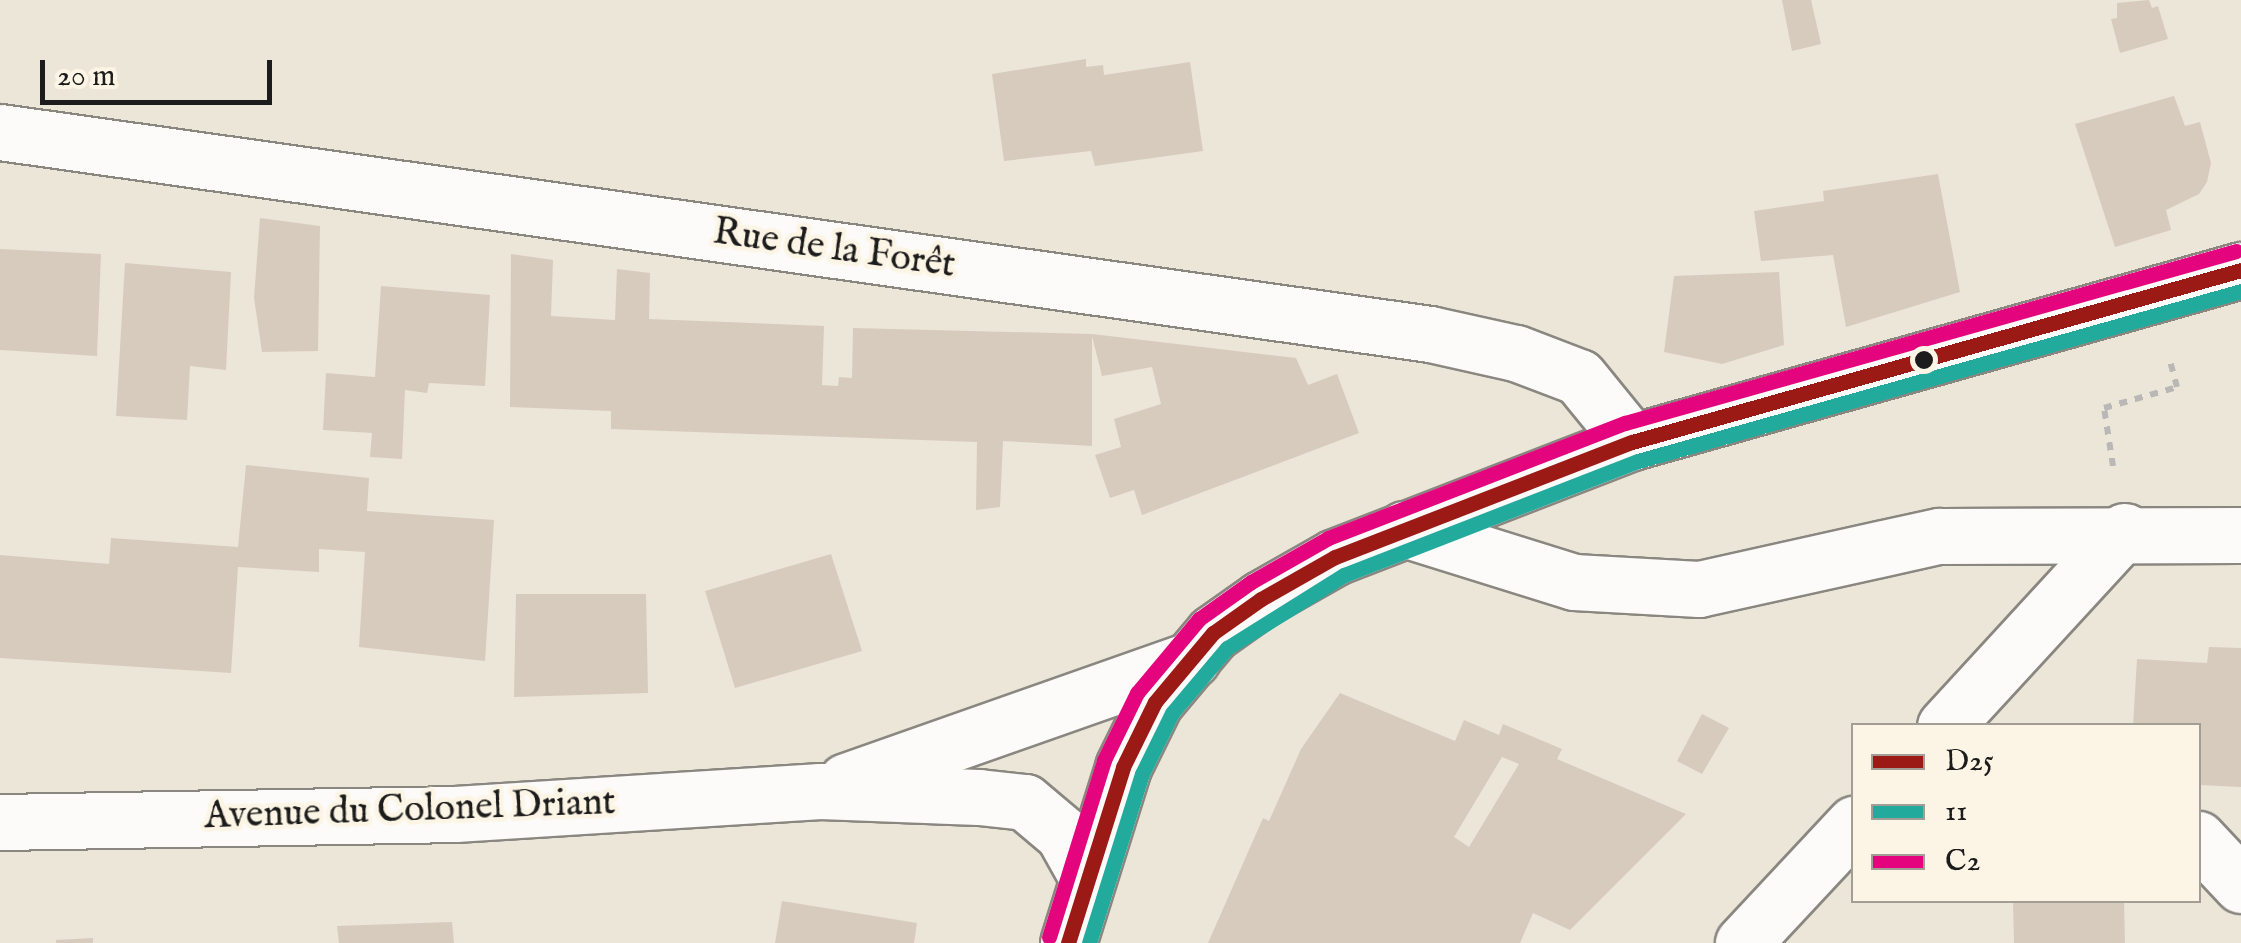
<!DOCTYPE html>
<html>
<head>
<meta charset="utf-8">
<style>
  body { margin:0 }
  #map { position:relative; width:2241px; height:943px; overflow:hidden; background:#ece6d8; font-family:"IM FELL English",serif }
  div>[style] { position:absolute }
  .building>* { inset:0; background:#d7cbbe }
  .path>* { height:6px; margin-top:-3px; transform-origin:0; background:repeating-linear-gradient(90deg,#b9b8b6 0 8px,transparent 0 16px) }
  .roads { filter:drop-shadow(2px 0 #8a8781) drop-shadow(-2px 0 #8a8781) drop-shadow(0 2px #8a8781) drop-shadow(0 -2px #8a8781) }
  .minor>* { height:55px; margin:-27.5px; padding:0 27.5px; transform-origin:27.5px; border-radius:27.5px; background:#fcfbf9 }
  .major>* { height:55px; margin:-27.5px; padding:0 27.5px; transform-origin:27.5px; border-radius:27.5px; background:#fcfbf9 }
  .bus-1>* { height:15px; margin:-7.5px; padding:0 7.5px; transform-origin:7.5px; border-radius:7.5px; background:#9c1a15 }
  .bus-2>* { height:15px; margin:-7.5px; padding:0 7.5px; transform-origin:7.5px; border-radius:7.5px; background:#22aa9d }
  .bus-3>* { height:15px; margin:-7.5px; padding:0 7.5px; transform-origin:7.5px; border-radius:7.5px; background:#e4047d }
  .dots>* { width:28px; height:28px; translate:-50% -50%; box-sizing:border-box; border:5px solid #fcf5e5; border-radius:50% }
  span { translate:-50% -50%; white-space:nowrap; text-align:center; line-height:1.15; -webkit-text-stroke:9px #fcf5e5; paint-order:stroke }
  .street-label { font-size:38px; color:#1c1c1c }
  .legend { position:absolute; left:1851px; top:723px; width:350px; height:180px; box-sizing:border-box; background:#fcf5e5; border:2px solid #a29e95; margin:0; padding:12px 18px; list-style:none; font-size:30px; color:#1c1c1c }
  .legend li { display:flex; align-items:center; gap:20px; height:50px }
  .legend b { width:50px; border:2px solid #a29e95 }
  .scale { position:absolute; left:40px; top:60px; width:232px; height:45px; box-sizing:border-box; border:5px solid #1c1c1c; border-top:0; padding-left:12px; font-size:30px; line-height:35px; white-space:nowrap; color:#1c1c1c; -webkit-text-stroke:8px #fcf5e5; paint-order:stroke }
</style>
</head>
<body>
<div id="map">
  <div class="building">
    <div style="clip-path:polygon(1782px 0,1811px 0,1821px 44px,1792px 51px)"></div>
    <div style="clip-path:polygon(2149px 0,2152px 8px,2158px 6px,2168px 39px,2120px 53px,2111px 19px,2117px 18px,2117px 3px)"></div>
    <div style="clip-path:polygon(1086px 59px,1086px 67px,1103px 65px,1104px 75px,1190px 62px,1203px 151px,1095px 166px,1091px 151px,1004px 161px,992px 74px)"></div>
    <div style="clip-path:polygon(2174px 96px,2185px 126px,2200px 122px,2211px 163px,2207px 182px,2199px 194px,2166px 210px,2171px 230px,2115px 247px,2075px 124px)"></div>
    <div style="clip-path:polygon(1938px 174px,1960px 292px,1846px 327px,1833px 255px,1761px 261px,1754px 211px,1824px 201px,1823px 191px)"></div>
    <div style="clip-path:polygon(260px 218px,320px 226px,318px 351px,262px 352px,254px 298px)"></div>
    <div style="clip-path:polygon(0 249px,101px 254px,97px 356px,0 350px)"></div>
    <div style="clip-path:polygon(511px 254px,553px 260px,551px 316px,615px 320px,617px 269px,650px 273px,649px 319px,824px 326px,822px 385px,838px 386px,839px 377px,852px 378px,853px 328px,1092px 334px,1296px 358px,1308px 385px,1337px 374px,1359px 433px,1142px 515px,1134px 490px,1110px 498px,1095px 455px,1121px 447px,1114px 419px,1161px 404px,1152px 367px,1102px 376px,1092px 336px,1092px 446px,1003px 441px,1000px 507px,976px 510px,977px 442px,611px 429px,611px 411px,510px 407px)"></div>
    <div style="clip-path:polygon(125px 263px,231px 272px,226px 370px,190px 366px,187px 420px,116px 416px)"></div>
    <div style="clip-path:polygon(1779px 272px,1784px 345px,1722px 364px,1664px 352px,1674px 276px)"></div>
    <div style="clip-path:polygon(381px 286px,490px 295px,485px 386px,429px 383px,427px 393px,405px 390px,402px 459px,370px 457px,372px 433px,323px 430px,326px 373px,375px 377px)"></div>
    <div style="clip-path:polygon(246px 465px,369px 478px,367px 511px,494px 520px,485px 661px,359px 647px,365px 552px,319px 549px,319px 572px,238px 567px,231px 673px,0 658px,0 555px,109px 564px,111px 538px,238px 547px)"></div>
    <div style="clip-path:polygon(831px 554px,862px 651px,735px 688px,705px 591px)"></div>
    <div style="clip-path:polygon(516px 594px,646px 594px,648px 693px,514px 697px)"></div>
    <div style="clip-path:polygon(2209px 647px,2241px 648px,2241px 787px,2201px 785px,2198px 726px,2133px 726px,2137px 659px,2207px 663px)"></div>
    <div style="clip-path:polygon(evenodd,1340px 693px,1455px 741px,1464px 720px,1499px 735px,1503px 724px,1562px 749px,1557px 759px,1686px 814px,1570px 930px,1533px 913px,1520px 943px,1208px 943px,1263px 818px,1269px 821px,1301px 749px,1340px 693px,1502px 757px,1519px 764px,1469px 847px,1454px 837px,1502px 757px)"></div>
    <div style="clip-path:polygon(1702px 714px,1729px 728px,1702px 774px,1677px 761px)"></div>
    <div style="clip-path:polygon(2013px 900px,2124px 900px,2125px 943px,2014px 943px)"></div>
    <div style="clip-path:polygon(782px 901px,917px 923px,914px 943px,775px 943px)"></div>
    <div style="clip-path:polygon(452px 922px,454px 943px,339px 943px,337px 926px)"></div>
    <div style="clip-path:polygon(93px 938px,93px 943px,56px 943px,56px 940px)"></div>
  </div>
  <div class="path">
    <div style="left:2113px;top:466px;width:59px;rotate:-98.8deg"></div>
    <div style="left:2104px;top:408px;width:76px;rotate:-16deg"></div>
    <div style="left:2177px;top:387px;width:28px;rotate:-105deg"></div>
  </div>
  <div class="roads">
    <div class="minor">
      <div style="left:0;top:132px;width:1444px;rotate:8.04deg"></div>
      <div style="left:1430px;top:334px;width:88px;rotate:12.5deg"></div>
      <div style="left:1516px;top:353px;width:67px;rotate:20.9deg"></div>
      <div style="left:1579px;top:377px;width:84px;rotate:50.8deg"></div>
      <div style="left:1404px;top:529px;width:178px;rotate:17.3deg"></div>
      <div style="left:1574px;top:582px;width:125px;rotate:3.2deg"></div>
      <div style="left:1699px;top:589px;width:246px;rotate:-12.5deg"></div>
      <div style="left:1939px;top:536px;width:302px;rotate:-0.2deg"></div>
      <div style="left:1945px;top:726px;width:265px;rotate:-47.4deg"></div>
      <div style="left:846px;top:781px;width:367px;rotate:-19.4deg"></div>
      <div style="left:0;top:822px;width:455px;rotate:-1deg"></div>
      <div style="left:455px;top:814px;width:366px;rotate:-3.6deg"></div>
      <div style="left:820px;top:791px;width:159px;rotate:2.2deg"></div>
      <div style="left:979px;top:797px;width:46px;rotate:6.2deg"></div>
      <div style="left:1025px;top:802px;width:50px;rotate:40.1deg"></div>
      <div style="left:1063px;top:834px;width:49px;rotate:60.8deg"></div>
      <div style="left:2198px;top:839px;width:63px;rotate:46.9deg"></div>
      <div style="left:1743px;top:943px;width:163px;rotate:-47deg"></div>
    </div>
    <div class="major">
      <div style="left:1068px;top:943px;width:184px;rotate:-72.6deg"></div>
      <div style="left:1123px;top:767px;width:72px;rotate:-63.8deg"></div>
      <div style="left:1155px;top:702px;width:90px;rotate:-50deg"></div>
      <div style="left:1213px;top:633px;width:59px;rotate:-35.3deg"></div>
      <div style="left:1261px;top:599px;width:85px;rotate:-29.6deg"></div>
      <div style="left:1335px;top:557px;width:318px;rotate:-21.2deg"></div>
      <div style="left:1632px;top:442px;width:633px;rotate:-15.77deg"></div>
    </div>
  </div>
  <div class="bus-1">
    <div style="left:1068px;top:943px;width:184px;rotate:-72.6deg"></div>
    <div style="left:1123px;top:767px;width:72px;rotate:-63.8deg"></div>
    <div style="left:1155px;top:702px;width:90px;rotate:-50deg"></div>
    <div style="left:1213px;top:633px;width:59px;rotate:-35.3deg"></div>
    <div style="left:1261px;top:599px;width:85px;rotate:-29.6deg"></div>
    <div style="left:1335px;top:557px;width:318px;rotate:-21.2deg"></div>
    <div style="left:1632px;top:442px;width:633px;rotate:-15.77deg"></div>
  </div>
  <div class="bus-2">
    <div style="left:1089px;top:943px;width:177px;rotate:-72.6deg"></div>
    <div style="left:1142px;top:774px;width:68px;rotate:-63.8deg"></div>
    <div style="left:1172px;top:713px;width:85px;rotate:-49.8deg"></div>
    <div style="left:1227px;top:648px;width:138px;rotate:-32deg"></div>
    <div style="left:1344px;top:575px;width:315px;rotate:-21.2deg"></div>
    <div style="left:1638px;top:461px;width:627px;rotate:-15.74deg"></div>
  </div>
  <div class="bus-3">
    <div style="left:1049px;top:937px;width:185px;rotate:-72.7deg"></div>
    <div style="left:1104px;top:760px;width:75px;rotate:-63.8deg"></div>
    <div style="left:1137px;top:693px;width:97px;rotate:-50deg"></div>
    <div style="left:1199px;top:619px;width:64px;rotate:-35.4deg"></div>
    <div style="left:1251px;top:582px;width:89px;rotate:-29.7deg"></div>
    <div style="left:1328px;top:538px;width:318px;rotate:-21.2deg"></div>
    <div style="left:1625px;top:423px;width:635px;rotate:-15.72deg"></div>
  </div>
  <div class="dots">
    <div style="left:1924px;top:360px;background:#1c1c1c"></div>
  </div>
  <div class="street-label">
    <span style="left:834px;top:250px;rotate:8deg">Rue de la Forêt</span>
    <span style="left:410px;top:811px;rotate:-2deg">Avenue du Colonel Driant</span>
  </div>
  <ul class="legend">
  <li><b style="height:12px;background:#9c1a15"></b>D25</li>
  <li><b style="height:12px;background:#22aa9d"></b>11</li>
  <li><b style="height:12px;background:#e4047d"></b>C2</li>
  </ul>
  <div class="scale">20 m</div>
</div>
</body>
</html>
